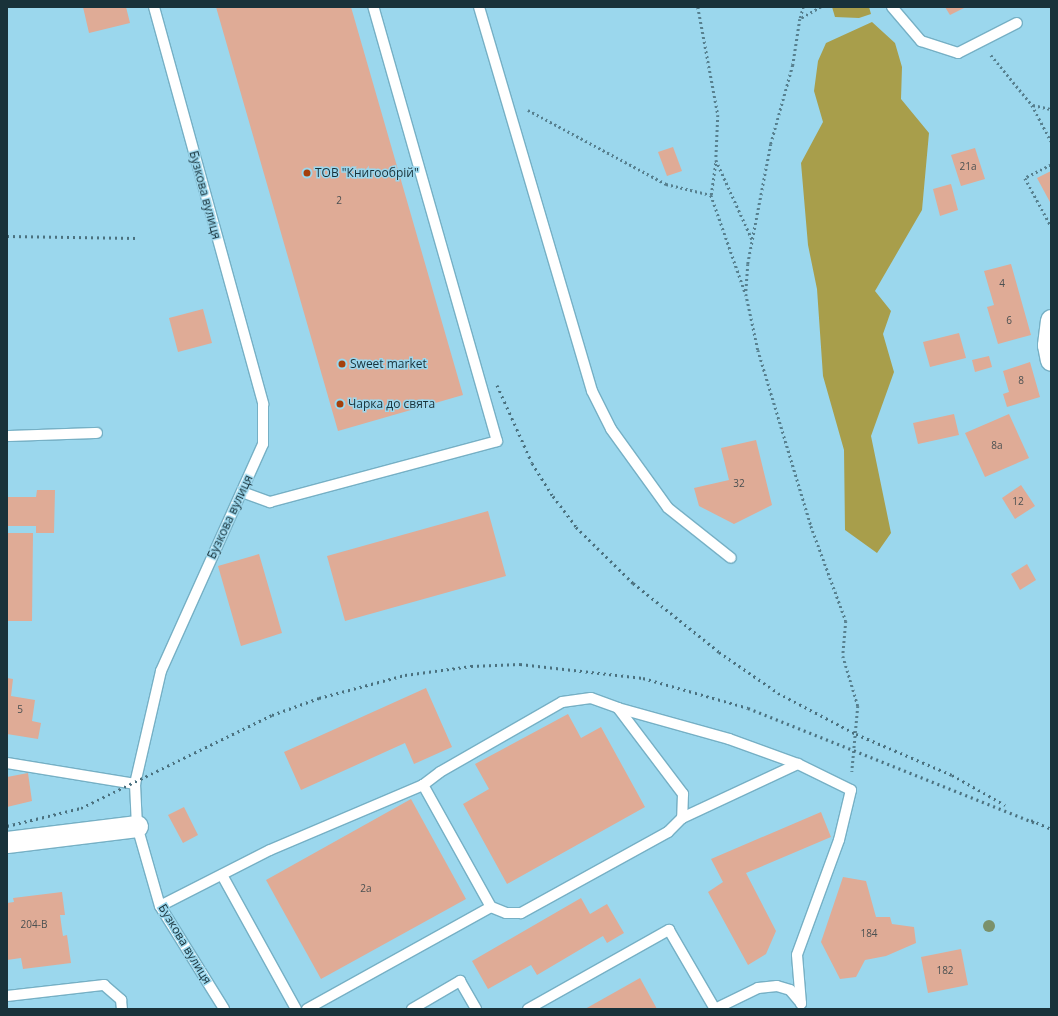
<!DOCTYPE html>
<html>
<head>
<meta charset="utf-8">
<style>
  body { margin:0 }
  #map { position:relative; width:1058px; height:1016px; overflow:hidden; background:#9bd7ed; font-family:"Open Sans",sans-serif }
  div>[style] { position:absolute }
  .green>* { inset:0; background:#a89e4b }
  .building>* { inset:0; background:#dfab96 }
  .path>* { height:2.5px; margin-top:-1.25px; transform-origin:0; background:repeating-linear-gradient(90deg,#57808f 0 2px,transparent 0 5px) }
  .roads { filter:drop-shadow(1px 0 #76b0c5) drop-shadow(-1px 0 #76b0c5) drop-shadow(0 1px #76b0c5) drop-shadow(0 -1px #76b0c5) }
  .service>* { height:10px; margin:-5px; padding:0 5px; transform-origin:5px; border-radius:5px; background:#fff }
  .minor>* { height:21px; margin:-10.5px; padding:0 10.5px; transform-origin:10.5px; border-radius:10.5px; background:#fff }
  .rail>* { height:3px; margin-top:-1.5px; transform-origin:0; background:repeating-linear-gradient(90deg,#4b717f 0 2px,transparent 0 6px) }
  .trees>* { width:12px; height:12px; margin:-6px; border-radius:50%; background:#7b916b }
  .dots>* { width:11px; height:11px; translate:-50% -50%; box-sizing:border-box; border:2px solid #9bd7ed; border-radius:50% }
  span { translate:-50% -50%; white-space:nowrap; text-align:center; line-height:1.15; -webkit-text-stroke:3px #9bd7ed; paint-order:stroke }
  .number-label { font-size:10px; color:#4a5051 }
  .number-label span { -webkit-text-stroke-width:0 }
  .poi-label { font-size:12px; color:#19323a }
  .left { translate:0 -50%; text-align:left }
  .street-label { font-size:12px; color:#19323a }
  .frame { position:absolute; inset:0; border:8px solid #19323a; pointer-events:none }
</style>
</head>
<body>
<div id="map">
  <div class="green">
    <div style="clip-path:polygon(832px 7px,869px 7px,871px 14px,859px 18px,835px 17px)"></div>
    <div style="clip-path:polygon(872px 22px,895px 43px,902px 67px,901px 99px,929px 133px,922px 210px,875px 291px,891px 311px,883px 334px,894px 372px,871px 436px,891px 533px,877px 553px,845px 530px,844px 450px,823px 376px,817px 289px,808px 245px,801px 163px,823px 122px,814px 91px,818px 61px,826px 43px)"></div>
  </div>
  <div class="building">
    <div style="clip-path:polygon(83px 7px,126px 7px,130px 23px,89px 33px)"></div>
    <div style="clip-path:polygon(216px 7px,351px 7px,463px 395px,338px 431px)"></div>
    <div style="clip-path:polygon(945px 7px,966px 7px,950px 15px)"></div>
    <div style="clip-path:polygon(673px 147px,682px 171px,667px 176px,658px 152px)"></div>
    <div style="clip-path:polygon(975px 148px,985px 179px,961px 186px,951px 155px)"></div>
    <div style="clip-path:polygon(1051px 171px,1051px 204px,1037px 178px)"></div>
    <div style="clip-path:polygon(951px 184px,958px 210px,940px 216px,933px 189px)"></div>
    <div style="clip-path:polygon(1011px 264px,1031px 335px,998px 344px,987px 307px,994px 305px,984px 271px)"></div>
    <div style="clip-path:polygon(203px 309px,212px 343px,178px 352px,169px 318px)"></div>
    <div style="clip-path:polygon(959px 333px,966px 358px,930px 367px,923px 342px)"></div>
    <div style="clip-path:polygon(989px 356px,992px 367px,975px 372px,972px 360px)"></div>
    <div style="clip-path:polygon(1030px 362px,1040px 397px,1007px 407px,1003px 394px,1009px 392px,1003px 371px)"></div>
    <div style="clip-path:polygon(954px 414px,959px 435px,918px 444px,913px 423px)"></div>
    <div style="clip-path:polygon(1009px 414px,1029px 458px,985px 477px,965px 433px)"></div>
    <div style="clip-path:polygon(756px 440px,772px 505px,734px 524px,699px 506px,694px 488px,729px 480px,721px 448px)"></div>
    <div style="clip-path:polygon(1021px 485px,1035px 506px,1015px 519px,1002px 498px)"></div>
    <div style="clip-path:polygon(37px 490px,55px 490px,54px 533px,36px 533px,36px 526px,7px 526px,7px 497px,36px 497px)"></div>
    <div style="clip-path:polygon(488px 511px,506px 576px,345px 621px,327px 556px)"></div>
    <div style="clip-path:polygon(7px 533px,33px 533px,32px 621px,7px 621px)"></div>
    <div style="clip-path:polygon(259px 554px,282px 633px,241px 646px,218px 566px)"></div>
    <div style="clip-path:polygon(1027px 564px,1036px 580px,1020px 590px,1011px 574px)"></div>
    <div style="clip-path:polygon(7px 678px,13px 679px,11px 696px,35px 700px,32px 721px,41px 723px,38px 739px,7px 734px)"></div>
    <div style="clip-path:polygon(426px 688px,452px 747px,414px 764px,405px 743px,301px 790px,284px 752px)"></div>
    <div style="clip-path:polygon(568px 714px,581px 738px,601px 727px,645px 807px,507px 884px,463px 804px,489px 789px,475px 764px)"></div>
    <div style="clip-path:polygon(28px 773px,32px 801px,7px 807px,7px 777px)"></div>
    <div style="clip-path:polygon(411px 799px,466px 899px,321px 979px,266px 880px)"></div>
    <div style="clip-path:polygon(184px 807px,198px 835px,183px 843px,168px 815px)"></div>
    <div style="clip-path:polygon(821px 812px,831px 837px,746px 873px,776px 931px,766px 954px,748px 965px,708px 892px,723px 882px,711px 859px)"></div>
    <div style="clip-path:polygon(843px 877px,866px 881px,876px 917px,890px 917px,892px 924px,914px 927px,916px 943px,886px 956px,865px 960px,856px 977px,840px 979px,821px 942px)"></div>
    <div style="clip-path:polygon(62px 892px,65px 915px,60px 915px,63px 936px,67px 935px,71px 963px,23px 969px,21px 958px,7px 960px,7px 903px,14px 902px,13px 898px)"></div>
    <div style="clip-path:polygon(581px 898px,590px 914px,607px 904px,624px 933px,607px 943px,603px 936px,537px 975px,531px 965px,488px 989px,472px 961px)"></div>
    <div style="clip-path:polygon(961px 949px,968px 985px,928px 993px,921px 957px)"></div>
    <div style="clip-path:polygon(640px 978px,657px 1009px,585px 1009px)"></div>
  </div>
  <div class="path">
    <div style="left:698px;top:7px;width:110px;rotate:79.5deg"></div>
    <div style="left:718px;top:115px;width:45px;rotate:92.5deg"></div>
    <div style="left:716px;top:160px;width:87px;rotate:65.5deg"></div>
    <div style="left:821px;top:7px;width:24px;rotate:150deg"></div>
    <div style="left:800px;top:19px;width:47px;rotate:98.7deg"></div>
    <div style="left:793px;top:65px;width:82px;rotate:105.6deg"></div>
    <div style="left:771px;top:144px;width:122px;rotate:100.9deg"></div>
    <div style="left:748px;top:264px;width:30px;rotate:94deg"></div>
    <div style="left:746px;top:294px;width:57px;rotate:77.9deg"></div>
    <div style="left:758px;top:350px;width:184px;rotate:73.2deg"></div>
    <div style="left:811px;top:526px;width:101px;rotate:69.8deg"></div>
    <div style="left:846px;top:621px;width:35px;rotate:95deg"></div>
    <div style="left:843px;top:656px;width:52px;rotate:73.3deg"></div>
    <div style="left:858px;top:706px;width:66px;rotate:95.2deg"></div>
    <div style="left:800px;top:18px;width:11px;rotate:-75deg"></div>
    <div style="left:991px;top:55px;width:65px;rotate:50.6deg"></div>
    <div style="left:1032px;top:105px;width:41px;rotate:62.2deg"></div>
    <div style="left:1033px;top:105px;width:18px;rotate:13deg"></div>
    <div style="left:528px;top:110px;width:157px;rotate:28.2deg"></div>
    <div style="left:666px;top:184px;width:46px;rotate:13.7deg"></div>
    <div style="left:711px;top:195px;width:103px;rotate:70.7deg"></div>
    <div style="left:1051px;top:165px;width:29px;rotate:153deg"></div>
    <div style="left:1025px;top:178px;width:55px;rotate:61.6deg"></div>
    <div style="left:711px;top:195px;width:35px;rotate:-82deg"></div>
  </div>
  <div class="roads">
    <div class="service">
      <div style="left:154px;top:7px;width:412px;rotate:74.6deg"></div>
      <div style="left:263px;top:404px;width:40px;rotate:90deg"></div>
      <div style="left:263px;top:444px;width:249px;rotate:114.2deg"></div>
      <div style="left:161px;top:671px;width:116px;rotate:103deg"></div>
      <div style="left:135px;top:784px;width:42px;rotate:87.3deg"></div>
      <div style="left:137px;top:826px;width:83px;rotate:74deg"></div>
      <div style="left:160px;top:906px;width:121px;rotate:58.1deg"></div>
      <div style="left:479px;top:7px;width:400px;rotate:73.6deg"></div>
      <div style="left:592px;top:391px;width:42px;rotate:63.4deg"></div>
      <div style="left:611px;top:429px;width:97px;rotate:54.2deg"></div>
      <div style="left:668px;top:508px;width:80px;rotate:38.4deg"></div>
      <div style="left:892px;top:7px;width:45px;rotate:49.5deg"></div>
      <div style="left:921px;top:41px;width:39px;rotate:18deg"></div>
      <div style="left:958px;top:53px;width:66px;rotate:-27deg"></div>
      <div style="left:7px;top:436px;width:90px;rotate:-1.9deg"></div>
      <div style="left:242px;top:492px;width:30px;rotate:20deg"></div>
      <div style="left:270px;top:502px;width:235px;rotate:-15deg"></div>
      <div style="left:497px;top:441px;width:451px;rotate:-105.9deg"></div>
      <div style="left:618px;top:708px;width:115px;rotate:15.6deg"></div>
      <div style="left:729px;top:739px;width:73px;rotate:19.9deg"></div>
      <div style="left:798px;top:764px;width:59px;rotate:26.1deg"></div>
      <div style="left:851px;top:790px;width:51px;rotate:103.5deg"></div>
      <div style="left:839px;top:840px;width:122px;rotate:110.1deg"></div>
      <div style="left:797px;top:955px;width:49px;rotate:85.3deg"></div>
      <div style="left:7px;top:763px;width:130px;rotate:9.3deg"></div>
      <div style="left:682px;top:818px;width:128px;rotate:-25deg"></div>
      <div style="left:222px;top:875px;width:153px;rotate:61.1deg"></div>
      <div style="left:160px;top:906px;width:123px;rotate:-27deg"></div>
      <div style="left:270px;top:850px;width:166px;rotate:-23deg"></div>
      <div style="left:423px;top:785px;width:21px;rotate:-37deg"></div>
      <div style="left:440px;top:772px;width:141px;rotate:-29.8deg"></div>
      <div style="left:562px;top:702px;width:29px;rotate:-8deg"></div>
      <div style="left:591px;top:698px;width:29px;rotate:20deg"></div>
      <div style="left:618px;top:708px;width:108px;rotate:52.9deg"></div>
      <div style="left:683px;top:794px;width:24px;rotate:92deg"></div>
      <div style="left:682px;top:818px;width:20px;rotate:135deg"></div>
      <div style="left:668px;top:832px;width:168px;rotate:151.1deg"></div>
      <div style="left:521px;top:913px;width:15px;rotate:180deg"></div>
      <div style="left:506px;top:913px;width:16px;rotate:-158deg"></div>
      <div style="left:491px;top:907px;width:140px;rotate:-119.1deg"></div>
      <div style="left:7px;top:996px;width:98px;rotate:-6.5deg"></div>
      <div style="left:104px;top:985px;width:23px;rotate:41deg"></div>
      <div style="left:121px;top:1000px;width:9px;rotate:84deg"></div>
      <div style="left:307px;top:1009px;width:210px;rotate:-29deg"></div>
      <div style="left:412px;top:1009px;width:56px;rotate:-30.3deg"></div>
      <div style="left:460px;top:981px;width:32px;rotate:60deg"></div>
      <div style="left:528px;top:1009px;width:162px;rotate:-29.3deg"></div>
      <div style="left:669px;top:930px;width:91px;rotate:59.8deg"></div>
      <div style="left:715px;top:1009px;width:48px;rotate:-26deg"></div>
      <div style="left:758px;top:988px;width:19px;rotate:-6deg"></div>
      <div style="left:777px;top:986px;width:14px;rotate:17deg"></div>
      <div style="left:790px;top:990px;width:17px;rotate:50deg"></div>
    </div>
    <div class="minor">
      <div style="left:1051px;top:320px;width:25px;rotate:97deg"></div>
      <div style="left:1048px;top:345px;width:15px;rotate:79deg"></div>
      <div style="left:7px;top:842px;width:131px;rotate:-7deg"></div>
    </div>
  </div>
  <div class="rail">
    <div style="left:7px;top:236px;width:130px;rotate:0.9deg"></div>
    <div style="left:497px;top:385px;width:85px;rotate:65.8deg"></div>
    <div style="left:532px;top:463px;width:39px;rotate:58deg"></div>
    <div style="left:553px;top:496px;width:39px;rotate:53deg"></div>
    <div style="left:576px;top:527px;width:80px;rotate:44.5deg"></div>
    <div style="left:633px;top:583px;width:110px;rotate:38.7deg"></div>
    <div style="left:719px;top:652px;width:72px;rotate:34.8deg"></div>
    <div style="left:778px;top:693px;width:88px;rotate:27.7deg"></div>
    <div style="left:856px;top:734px;width:104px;rotate:23.1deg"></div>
    <div style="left:952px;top:775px;width:61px;rotate:29.5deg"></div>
    <div style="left:1031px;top:820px;width:22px;rotate:24deg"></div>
    <div style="left:7px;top:826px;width:76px;rotate:-13.7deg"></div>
    <div style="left:81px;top:808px;width:212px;rotate:-26deg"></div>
    <div style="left:272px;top:715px;width:50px;rotate:-19.9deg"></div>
    <div style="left:319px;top:698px;width:89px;rotate:-15deg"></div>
    <div style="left:405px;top:675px;width:67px;rotate:-7.8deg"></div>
    <div style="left:471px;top:666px;width:49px;rotate:-2.3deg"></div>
    <div style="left:520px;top:664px;width:124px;rotate:6.5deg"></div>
    <div style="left:643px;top:678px;width:109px;rotate:15.9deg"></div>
    <div style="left:748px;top:708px;width:309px;rotate:21.8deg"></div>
  </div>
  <div class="trees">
    <div style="left:989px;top:926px"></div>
  </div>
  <div class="dots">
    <div style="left:307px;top:173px;background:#a4400c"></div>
    <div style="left:342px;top:364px;background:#a4400c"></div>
    <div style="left:340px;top:404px;background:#a4400c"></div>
  </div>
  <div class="number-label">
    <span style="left:968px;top:167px">21а</span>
    <span style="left:339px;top:201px">2</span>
    <span style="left:1002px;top:284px">4</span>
    <span style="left:1009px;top:321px">6</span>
    <span style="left:1021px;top:381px">8</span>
    <span style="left:997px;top:446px">8а</span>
    <span style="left:739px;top:484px">32</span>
    <span style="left:1018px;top:502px">12</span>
    <span style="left:20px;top:710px">5</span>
    <span style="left:366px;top:889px">2а</span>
    <span style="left:34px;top:925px">204-В</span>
    <span style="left:869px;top:934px">184</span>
    <span style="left:945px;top:971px">182</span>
  </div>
  <div class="poi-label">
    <span class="left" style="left:315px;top:173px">ТОВ "Книгообрiй"</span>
    <span class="left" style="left:350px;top:364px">Sweet market</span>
    <span class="left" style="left:348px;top:404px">Чарка до свята</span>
  </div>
  <div class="street-label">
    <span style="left:205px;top:195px;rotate:75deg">Бузкова вулиця</span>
    <span style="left:230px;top:517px;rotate:-65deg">Бузкова вулиця</span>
    <span style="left:185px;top:944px;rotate:59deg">Бузкова вулиця</span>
  </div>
  <div class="frame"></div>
</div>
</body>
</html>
